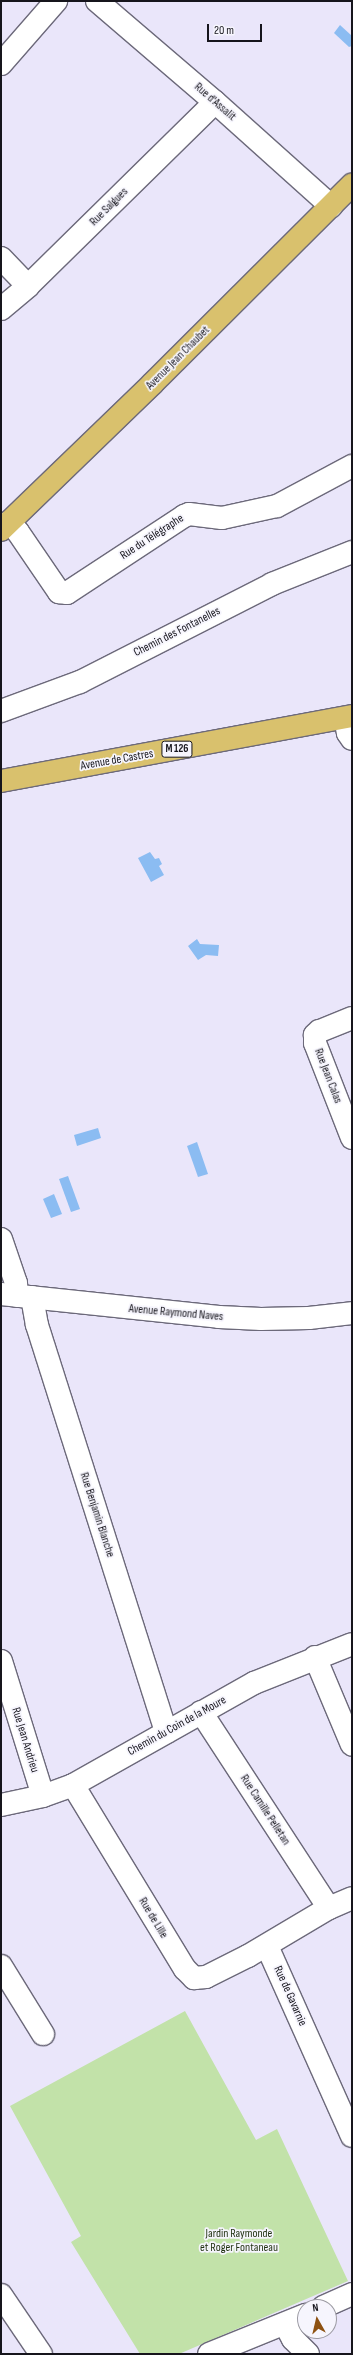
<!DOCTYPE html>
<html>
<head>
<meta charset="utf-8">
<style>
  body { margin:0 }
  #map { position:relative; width:353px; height:2355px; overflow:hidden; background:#eae6fa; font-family:"Sofia Sans Condensed",sans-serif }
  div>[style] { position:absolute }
  .green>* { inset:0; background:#c2e2a9 }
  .water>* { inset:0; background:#8bbcf2 }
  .roads { filter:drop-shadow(1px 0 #6c697a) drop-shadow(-1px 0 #6c697a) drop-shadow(0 1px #6c697a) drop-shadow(0 -1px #6c697a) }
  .minor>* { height:22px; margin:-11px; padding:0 11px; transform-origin:11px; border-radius:11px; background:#fff }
  .major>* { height:22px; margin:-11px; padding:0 11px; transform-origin:11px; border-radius:11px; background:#d9c16d }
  span { translate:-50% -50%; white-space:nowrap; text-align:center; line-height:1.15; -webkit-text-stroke:3.5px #f6f5fd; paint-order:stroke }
  .shield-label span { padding:1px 3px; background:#f6f5fd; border:1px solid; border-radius:3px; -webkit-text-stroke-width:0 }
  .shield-label { font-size:11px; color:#16151c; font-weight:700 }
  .street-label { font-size:12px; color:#16151c }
  .park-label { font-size:12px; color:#1e2f0e }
  .frame { position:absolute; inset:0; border:2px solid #16151c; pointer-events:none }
  .north { position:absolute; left:297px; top:2299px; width:40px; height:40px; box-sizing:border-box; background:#f6f5fd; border:1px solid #9c9ba3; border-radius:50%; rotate:352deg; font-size:11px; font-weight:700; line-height:16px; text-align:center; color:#16151c }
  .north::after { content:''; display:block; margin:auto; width:14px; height:18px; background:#8e5212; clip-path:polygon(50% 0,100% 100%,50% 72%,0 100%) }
  .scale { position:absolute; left:207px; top:24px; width:55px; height:18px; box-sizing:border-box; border:2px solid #16151c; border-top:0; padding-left:5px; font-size:12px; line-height:14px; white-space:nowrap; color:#16151c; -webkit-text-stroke:3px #f6f5fd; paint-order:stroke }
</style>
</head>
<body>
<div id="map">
  <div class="green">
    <div style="clip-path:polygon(185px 2011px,256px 2140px,277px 2129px,348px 2281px,179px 2354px,140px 2354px,71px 2242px,81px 2236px,10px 2106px)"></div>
  </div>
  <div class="water">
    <div style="clip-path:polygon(340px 25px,352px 36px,352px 46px,349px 47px,334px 33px)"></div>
    <div style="clip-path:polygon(150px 852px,155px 859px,159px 858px,162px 864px,159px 866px,164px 875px,151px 882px,138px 858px)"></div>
    <div style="clip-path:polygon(197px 939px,200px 944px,219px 945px,218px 956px,206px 955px,198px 960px,188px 946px)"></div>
    <div style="clip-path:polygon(98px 1128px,101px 1138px,77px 1146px,74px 1135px)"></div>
    <div style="clip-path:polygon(197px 1142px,208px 1174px,198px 1177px,187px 1146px)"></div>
    <div style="clip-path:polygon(68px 1176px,80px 1209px,71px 1212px,59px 1179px)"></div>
    <div style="clip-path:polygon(54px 1194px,62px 1214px,51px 1218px,43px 1199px)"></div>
  </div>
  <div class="roads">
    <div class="minor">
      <div style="left:97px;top:1px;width:155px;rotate:40.6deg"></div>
      <div style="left:215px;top:102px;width:156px;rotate:41.9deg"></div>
      <div style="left:1px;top:64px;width:84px;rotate:-48.9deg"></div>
      <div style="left:1px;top:258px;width:39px;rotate:46deg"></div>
      <div style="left:1px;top:309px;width:35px;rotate:-40deg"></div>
      <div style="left:28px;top:286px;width:262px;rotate:-44.5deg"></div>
      <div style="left:9px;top:522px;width:13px;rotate:48deg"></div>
      <div style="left:18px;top:532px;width:73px;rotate:55.7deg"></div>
      <div style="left:59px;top:592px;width:8px;rotate:7deg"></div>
      <div style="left:67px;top:593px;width:140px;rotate:-33.3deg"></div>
      <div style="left:184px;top:516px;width:5px;rotate:-22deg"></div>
      <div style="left:189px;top:514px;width:33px;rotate:7deg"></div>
      <div style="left:222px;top:518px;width:56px;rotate:-12.3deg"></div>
      <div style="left:277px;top:506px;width:85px;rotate:-28.1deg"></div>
      <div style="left:1px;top:711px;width:84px;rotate:-20.2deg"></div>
      <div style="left:80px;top:682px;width:216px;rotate:-27deg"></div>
      <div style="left:272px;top:584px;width:86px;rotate:-21.8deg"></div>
      <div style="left:345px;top:718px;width:15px;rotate:79deg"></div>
      <div style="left:348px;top:733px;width:7px;rotate:56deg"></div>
      <div style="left:352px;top:1018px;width:35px;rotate:158deg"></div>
      <div style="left:319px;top:1031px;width:6px;rotate:135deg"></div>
      <div style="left:315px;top:1035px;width:8px;rotate:90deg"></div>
      <div style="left:315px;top:1043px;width:102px;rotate:68.7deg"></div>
      <div style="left:1px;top:1239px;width:46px;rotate:71.2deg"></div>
      <div style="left:16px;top:1283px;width:13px;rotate:86deg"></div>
      <div style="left:1px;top:1294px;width:219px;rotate:6deg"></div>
      <div style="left:219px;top:1317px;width:42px;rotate:2.7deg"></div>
      <div style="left:261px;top:1319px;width:48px;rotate:-1.2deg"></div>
      <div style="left:309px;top:1318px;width:43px;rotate:-6.6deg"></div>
      <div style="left:32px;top:1297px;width:28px;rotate:80deg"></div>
      <div style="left:37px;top:1325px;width:427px;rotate:72.4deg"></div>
      <div style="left:315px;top:1657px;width:95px;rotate:67.2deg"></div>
      <div style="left:1px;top:1661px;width:141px;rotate:72.7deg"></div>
      <div style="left:201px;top:1712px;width:234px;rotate:56.9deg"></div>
      <div style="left:73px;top:1785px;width:215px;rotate:58.7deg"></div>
      <div style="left:185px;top:1969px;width:13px;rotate:45deg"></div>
      <div style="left:194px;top:1978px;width:12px;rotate:-5deg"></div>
      <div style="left:206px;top:1977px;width:47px;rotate:-26.6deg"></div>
      <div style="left:248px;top:1956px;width:94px;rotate:-30.7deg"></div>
      <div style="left:329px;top:1908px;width:25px;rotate:-23deg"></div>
      <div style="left:1px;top:1805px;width:43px;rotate:-12.1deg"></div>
      <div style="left:43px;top:1796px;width:32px;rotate:-20deg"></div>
      <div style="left:73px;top:1785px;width:208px;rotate:-29.4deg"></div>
      <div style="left:254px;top:1683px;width:105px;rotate:-21.7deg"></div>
      <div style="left:267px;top:1946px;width:208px;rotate:65.9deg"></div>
      <div style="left:1px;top:1966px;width:80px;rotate:58.3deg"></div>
      <div style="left:1px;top:2295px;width:71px;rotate:55.9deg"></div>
      <div style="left:323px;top:2307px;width:32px;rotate:-24deg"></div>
      <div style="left:285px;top:2324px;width:17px;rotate:62deg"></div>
      <div style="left:293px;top:2339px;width:21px;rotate:45deg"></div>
      <div style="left:209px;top:2354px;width:104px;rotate:-22.1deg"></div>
    </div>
    <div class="major">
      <div style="left:1px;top:530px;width:211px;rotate:-44deg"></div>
      <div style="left:153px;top:383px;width:281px;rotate:-44.9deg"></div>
      <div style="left:1px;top:781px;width:357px;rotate:-10.5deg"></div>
    </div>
  </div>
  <div class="shield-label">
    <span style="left:177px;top:749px">M 126</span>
  </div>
  <div class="street-label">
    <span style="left:215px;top:102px;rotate:41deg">Rue d'Assalit</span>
    <span style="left:109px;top:207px;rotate:-45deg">Rue Salgues</span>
    <span style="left:178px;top:358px;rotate:-45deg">Avenue Jean Chaubet</span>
    <span style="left:152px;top:537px;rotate:-33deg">Rue du Télégraphe</span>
    <span style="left:177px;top:632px;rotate:-27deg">Chemin des Fontanelles</span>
    <span style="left:117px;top:760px;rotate:-10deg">Avenue de Castres</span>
    <span style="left:328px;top:1076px;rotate:69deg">Rue Jean Calas</span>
    <span style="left:176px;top:1313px;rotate:5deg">Avenue Raymond Naves</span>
    <span style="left:97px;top:1515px;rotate:72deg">Rue Benjamin Blanche</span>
    <span style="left:177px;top:1726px;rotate:-29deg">Chemin du Coin de la Moure</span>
    <span style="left:25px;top:1740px;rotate:73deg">Rue Jean Andrieu</span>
    <span style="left:265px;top:1810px;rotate:57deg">Rue Camille Pelletan</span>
    <span style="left:153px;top:1918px;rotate:59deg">Rue de Lille</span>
    <span style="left:290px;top:1996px;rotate:66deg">Rue de Gavarnie</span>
  </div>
  <div class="park-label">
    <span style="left:239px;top:2241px">Jardin Raymonde<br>et Roger Fontaneau</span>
  </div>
  <div class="frame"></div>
  <div class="north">N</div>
  <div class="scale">20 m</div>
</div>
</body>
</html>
